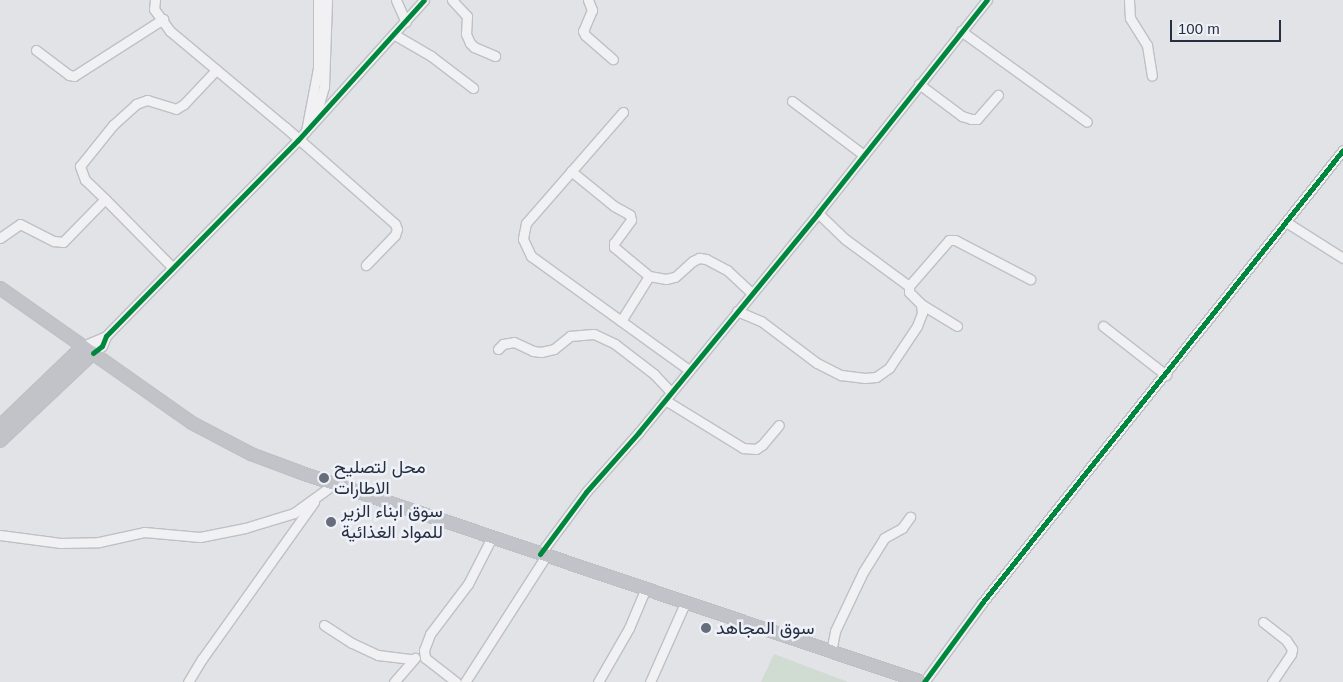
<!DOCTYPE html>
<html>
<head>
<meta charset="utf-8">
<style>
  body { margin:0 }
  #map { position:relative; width:1343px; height:682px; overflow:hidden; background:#e1e3e7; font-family:Helvetica,Vazirmatn,sans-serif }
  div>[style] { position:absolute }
  .green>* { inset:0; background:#d0dbd1 }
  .roads { filter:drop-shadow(1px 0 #bec0c5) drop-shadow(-1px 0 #bec0c5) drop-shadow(0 1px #bec0c5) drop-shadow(0 -1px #bec0c5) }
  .minor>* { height:9px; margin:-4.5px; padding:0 4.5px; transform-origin:4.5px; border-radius:4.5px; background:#f1f1f3 }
  .secondary>* { height:12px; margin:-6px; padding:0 6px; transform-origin:6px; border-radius:6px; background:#c2c3c9 }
  .cycleway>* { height:5px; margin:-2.5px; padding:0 2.5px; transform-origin:2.5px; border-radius:2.5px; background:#00873e }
  .dots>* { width:14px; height:14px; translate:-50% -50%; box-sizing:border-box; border:2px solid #eef1f7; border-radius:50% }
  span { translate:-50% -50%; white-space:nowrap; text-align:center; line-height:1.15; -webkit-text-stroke:5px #eef1f7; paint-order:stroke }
  .poi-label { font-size:18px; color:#262e41 }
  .left { translate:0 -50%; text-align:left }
  .scale { position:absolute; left:1170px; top:20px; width:111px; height:22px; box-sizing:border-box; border:2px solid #262e41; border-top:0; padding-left:6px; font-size:15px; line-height:18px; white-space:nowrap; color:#262e41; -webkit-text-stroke:4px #eef1f7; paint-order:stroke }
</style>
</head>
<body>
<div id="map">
  <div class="green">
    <div style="clip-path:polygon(774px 654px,848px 682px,761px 682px)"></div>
  </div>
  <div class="roads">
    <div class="minor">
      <div style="left:155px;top:0;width:9px;rotate:96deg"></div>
      <div style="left:154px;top:9px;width:27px;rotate:54deg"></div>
      <div style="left:170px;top:31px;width:150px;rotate:39.9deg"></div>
      <div style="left:285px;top:127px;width:147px;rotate:41.4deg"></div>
      <div style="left:395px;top:224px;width:5px;rotate:68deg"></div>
      <div style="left:397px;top:229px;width:6px;rotate:108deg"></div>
      <div style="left:395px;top:235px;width:42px;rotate:134deg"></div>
      <div style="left:396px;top:0;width:24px;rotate:66deg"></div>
      <div style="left:452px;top:0;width:22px;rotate:47deg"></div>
      <div style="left:467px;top:16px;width:18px;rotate:93deg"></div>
      <div style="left:466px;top:34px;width:10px;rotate:66deg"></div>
      <div style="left:470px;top:43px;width:6px;rotate:45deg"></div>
      <div style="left:474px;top:47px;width:23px;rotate:23deg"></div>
      <div style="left:588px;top:0;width:11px;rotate:68deg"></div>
      <div style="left:592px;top:10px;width:23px;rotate:113deg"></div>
      <div style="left:583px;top:31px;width:4px;rotate:63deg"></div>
      <div style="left:585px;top:35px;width:37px;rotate:41deg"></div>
      <div style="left:1129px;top:0;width:18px;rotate:87deg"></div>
      <div style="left:1130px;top:18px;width:32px;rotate:58deg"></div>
      <div style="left:1147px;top:45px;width:31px;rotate:81deg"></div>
      <div style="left:961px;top:31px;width:155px;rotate:35.8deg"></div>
      <div style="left:395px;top:35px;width:42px;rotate:30.3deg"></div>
      <div style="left:431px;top:56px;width:53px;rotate:37.3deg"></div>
      <div style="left:36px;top:50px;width:41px;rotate:37.1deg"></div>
      <div style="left:69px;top:75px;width:5px;rotate:11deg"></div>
      <div style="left:74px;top:76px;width:106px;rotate:-32.6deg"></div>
      <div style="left:919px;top:84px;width:54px;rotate:36.7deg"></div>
      <div style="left:962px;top:116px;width:9px;rotate:18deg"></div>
      <div style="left:971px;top:119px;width:6px"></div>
      <div style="left:977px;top:119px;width:32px;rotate:-49deg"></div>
      <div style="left:792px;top:101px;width:90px;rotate:36.9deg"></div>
      <div style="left:623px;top:112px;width:147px;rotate:131.1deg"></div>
      <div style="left:526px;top:223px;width:16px;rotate:101deg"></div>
      <div style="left:523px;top:239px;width:19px;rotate:65deg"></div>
      <div style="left:531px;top:256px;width:195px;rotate:35.8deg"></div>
      <div style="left:315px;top:118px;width:32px;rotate:-74deg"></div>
      <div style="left:324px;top:87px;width:87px;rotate:-88deg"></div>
      <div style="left:306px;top:131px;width:64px;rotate:-79.2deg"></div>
      <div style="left:318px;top:68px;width:68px;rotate:-90deg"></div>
      <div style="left:571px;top:171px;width:55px;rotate:39.1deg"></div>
      <div style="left:614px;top:206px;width:18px;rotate:29deg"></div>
      <div style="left:630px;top:215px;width:5px;rotate:79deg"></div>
      <div style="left:631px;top:220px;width:29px;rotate:126deg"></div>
      <div style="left:614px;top:243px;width:4px;rotate:90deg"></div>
      <div style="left:614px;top:247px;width:45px;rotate:39.6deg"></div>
      <div style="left:649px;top:276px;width:17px;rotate:10deg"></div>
      <div style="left:666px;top:279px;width:9px;rotate:-13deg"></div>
      <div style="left:675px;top:277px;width:24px;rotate:-42deg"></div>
      <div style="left:693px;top:261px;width:7px;rotate:-27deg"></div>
      <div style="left:699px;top:258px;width:7px;rotate:8deg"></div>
      <div style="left:706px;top:259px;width:24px;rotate:28deg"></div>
      <div style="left:727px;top:270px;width:34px;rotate:43deg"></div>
      <div style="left:105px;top:199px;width:95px;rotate:45.4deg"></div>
      <div style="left:818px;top:213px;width:37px;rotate:44deg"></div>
      <div style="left:845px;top:239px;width:79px;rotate:36.3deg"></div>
      <div style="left:1286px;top:222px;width:67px;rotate:32.3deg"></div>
      <div style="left:0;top:238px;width:24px;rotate:-35deg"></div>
      <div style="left:20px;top:224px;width:38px;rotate:27deg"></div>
      <div style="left:54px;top:241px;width:9px;rotate:6deg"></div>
      <div style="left:63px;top:242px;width:60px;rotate:-45.7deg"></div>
      <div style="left:105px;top:199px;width:28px;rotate:-136deg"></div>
      <div style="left:85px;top:180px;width:15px;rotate:-110deg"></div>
      <div style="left:80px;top:166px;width:53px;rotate:-51.2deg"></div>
      <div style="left:113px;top:125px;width:31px;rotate:-42deg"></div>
      <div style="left:136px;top:104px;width:12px;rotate:-20deg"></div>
      <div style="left:147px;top:100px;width:30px;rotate:17deg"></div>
      <div style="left:176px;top:109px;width:9px;rotate:-32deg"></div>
      <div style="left:184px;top:104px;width:47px;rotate:-46.7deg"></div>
      <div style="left:737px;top:311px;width:26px;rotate:23deg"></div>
      <div style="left:761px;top:321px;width:70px;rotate:36.9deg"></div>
      <div style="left:817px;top:363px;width:27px;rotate:27deg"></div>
      <div style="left:841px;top:375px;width:24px;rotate:7deg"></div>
      <div style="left:865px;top:378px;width:11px;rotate:-5deg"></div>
      <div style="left:876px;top:377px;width:16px;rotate:-35deg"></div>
      <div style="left:889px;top:368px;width:50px;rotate:-56.3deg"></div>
      <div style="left:917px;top:326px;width:14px;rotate:-69deg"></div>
      <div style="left:922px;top:313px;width:9px;rotate:-96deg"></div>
      <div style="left:621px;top:321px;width:53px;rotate:-58.1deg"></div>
      <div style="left:957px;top:326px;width:42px;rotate:-148.6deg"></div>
      <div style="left:921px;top:304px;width:17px;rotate:-135deg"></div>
      <div style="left:909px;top:292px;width:6px;rotate:-90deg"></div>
      <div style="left:909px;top:286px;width:61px;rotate:-49deg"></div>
      <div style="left:949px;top:240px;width:6px"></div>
      <div style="left:955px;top:240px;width:85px;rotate:27.5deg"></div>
      <div style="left:1103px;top:326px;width:80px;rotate:37.9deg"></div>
      <div style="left:83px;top:346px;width:25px;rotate:-23deg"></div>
      <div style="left:498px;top:349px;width:7px;rotate:-45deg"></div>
      <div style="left:503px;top:344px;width:11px;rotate:-10deg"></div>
      <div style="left:514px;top:342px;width:21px;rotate:25deg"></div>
      <div style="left:533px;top:351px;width:8px;rotate:7deg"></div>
      <div style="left:541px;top:352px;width:13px;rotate:-13deg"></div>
      <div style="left:554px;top:349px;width:21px;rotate:-39deg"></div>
      <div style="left:570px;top:336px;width:24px;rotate:-5deg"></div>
      <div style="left:594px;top:334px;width:23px;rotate:25deg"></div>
      <div style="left:615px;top:344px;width:49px;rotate:37.6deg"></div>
      <div style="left:654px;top:374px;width:25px;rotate:47deg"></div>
      <div style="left:93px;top:353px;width:11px;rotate:-38deg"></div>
      <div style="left:102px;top:346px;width:11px;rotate:-68deg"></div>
      <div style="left:106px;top:336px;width:274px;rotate:-45.6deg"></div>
      <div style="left:298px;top:140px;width:188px;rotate:-48deg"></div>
      <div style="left:665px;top:400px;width:92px;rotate:31.6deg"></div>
      <div style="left:743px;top:448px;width:13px;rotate:4deg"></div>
      <div style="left:756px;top:449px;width:7px;rotate:-34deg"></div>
      <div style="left:762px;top:445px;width:26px;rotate:-50deg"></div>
      <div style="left:0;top:535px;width:61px;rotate:7.6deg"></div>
      <div style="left:60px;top:543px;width:39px;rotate:-1deg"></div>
      <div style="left:99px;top:542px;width:46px;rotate:-12.5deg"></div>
      <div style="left:144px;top:532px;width:56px;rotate:5.1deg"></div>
      <div style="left:200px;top:537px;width:46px;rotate:-11.3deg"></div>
      <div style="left:245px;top:528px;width:51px;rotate:-17deg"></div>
      <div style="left:294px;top:513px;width:49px;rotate:-35.9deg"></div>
      <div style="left:540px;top:554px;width:77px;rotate:-53.4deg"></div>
      <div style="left:586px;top:492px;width:80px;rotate:-48.5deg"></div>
      <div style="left:639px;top:432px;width:283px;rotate:-50.7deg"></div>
      <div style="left:818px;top:213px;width:272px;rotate:-51.6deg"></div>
      <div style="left:1263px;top:622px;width:29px;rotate:38deg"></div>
      <div style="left:1286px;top:640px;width:11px;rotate:56deg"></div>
      <div style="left:1292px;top:649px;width:5px;rotate:101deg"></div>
      <div style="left:1291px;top:654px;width:34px;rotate:124deg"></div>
      <div style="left:324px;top:625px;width:33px;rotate:33deg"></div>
      <div style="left:352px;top:643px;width:29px;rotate:25deg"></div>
      <div style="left:378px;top:655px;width:34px;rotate:7deg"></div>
      <div style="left:831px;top:652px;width:21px;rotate:-79deg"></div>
      <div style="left:835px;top:631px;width:65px;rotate:-64.6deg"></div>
      <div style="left:863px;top:572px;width:40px;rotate:-58deg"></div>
      <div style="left:884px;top:538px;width:21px;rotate:-29deg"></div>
      <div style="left:902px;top:528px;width:14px;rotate:-54deg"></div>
      <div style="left:188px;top:682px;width:27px;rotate:-59deg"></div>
      <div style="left:202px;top:659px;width:193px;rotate:-54.5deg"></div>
      <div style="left:394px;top:682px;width:32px;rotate:-49deg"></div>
      <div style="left:456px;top:682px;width:39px;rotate:-142deg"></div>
      <div style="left:425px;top:658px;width:8px;rotate:-97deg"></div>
      <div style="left:424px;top:650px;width:17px;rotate:-69deg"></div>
      <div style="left:430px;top:634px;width:63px;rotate:-52.8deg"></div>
      <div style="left:468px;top:584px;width:53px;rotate:-62.9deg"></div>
      <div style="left:465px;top:682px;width:150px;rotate:-57.3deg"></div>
      <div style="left:598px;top:682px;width:62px;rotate:-60.1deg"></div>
      <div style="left:629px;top:628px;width:41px;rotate:-67.2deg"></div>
      <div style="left:650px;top:682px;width:86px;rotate:-66.1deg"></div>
      <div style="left:924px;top:682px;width:98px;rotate:-53.7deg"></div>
      <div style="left:982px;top:603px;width:579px;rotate:-51.45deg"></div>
    </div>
    <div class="secondary">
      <div style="left:0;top:288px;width:235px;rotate:35.1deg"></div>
      <div style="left:192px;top:423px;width:67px;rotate:27.7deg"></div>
      <div style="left:251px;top:454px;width:54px;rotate:20.4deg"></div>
      <div style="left:302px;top:473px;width:654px;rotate:18.63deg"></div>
      <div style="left:0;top:426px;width:115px;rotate:-43.9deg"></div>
      <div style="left:0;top:441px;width:128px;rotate:-43.4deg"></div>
    </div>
  </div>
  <div class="cycleway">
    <div style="left:93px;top:353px;width:11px;rotate:-38deg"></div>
    <div style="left:102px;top:346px;width:11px;rotate:-68deg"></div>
    <div style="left:106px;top:336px;width:274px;rotate:-45.6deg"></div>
    <div style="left:298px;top:140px;width:188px;rotate:-48deg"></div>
    <div style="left:540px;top:554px;width:77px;rotate:-53.4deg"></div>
    <div style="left:586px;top:492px;width:80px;rotate:-48.5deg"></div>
    <div style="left:639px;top:432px;width:283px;rotate:-50.7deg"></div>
    <div style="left:818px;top:213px;width:272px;rotate:-51.6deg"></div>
    <div style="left:924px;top:682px;width:98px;rotate:-53.7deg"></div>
    <div style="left:982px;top:603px;width:579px;rotate:-51.45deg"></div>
  </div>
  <div class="dots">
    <div style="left:324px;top:478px;background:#676d7b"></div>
    <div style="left:331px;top:522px;background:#676d7b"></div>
    <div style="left:706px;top:628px;background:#676d7b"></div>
  </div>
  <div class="poi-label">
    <span class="left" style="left:334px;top:478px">محل لتصليح<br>الاطارات</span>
    <span class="left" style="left:341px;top:522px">سوق ابناء الزير<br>للمواد الغذائية</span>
    <span class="left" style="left:716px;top:628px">سوق المجاهد</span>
  </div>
  <div class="scale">100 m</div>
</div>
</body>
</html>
